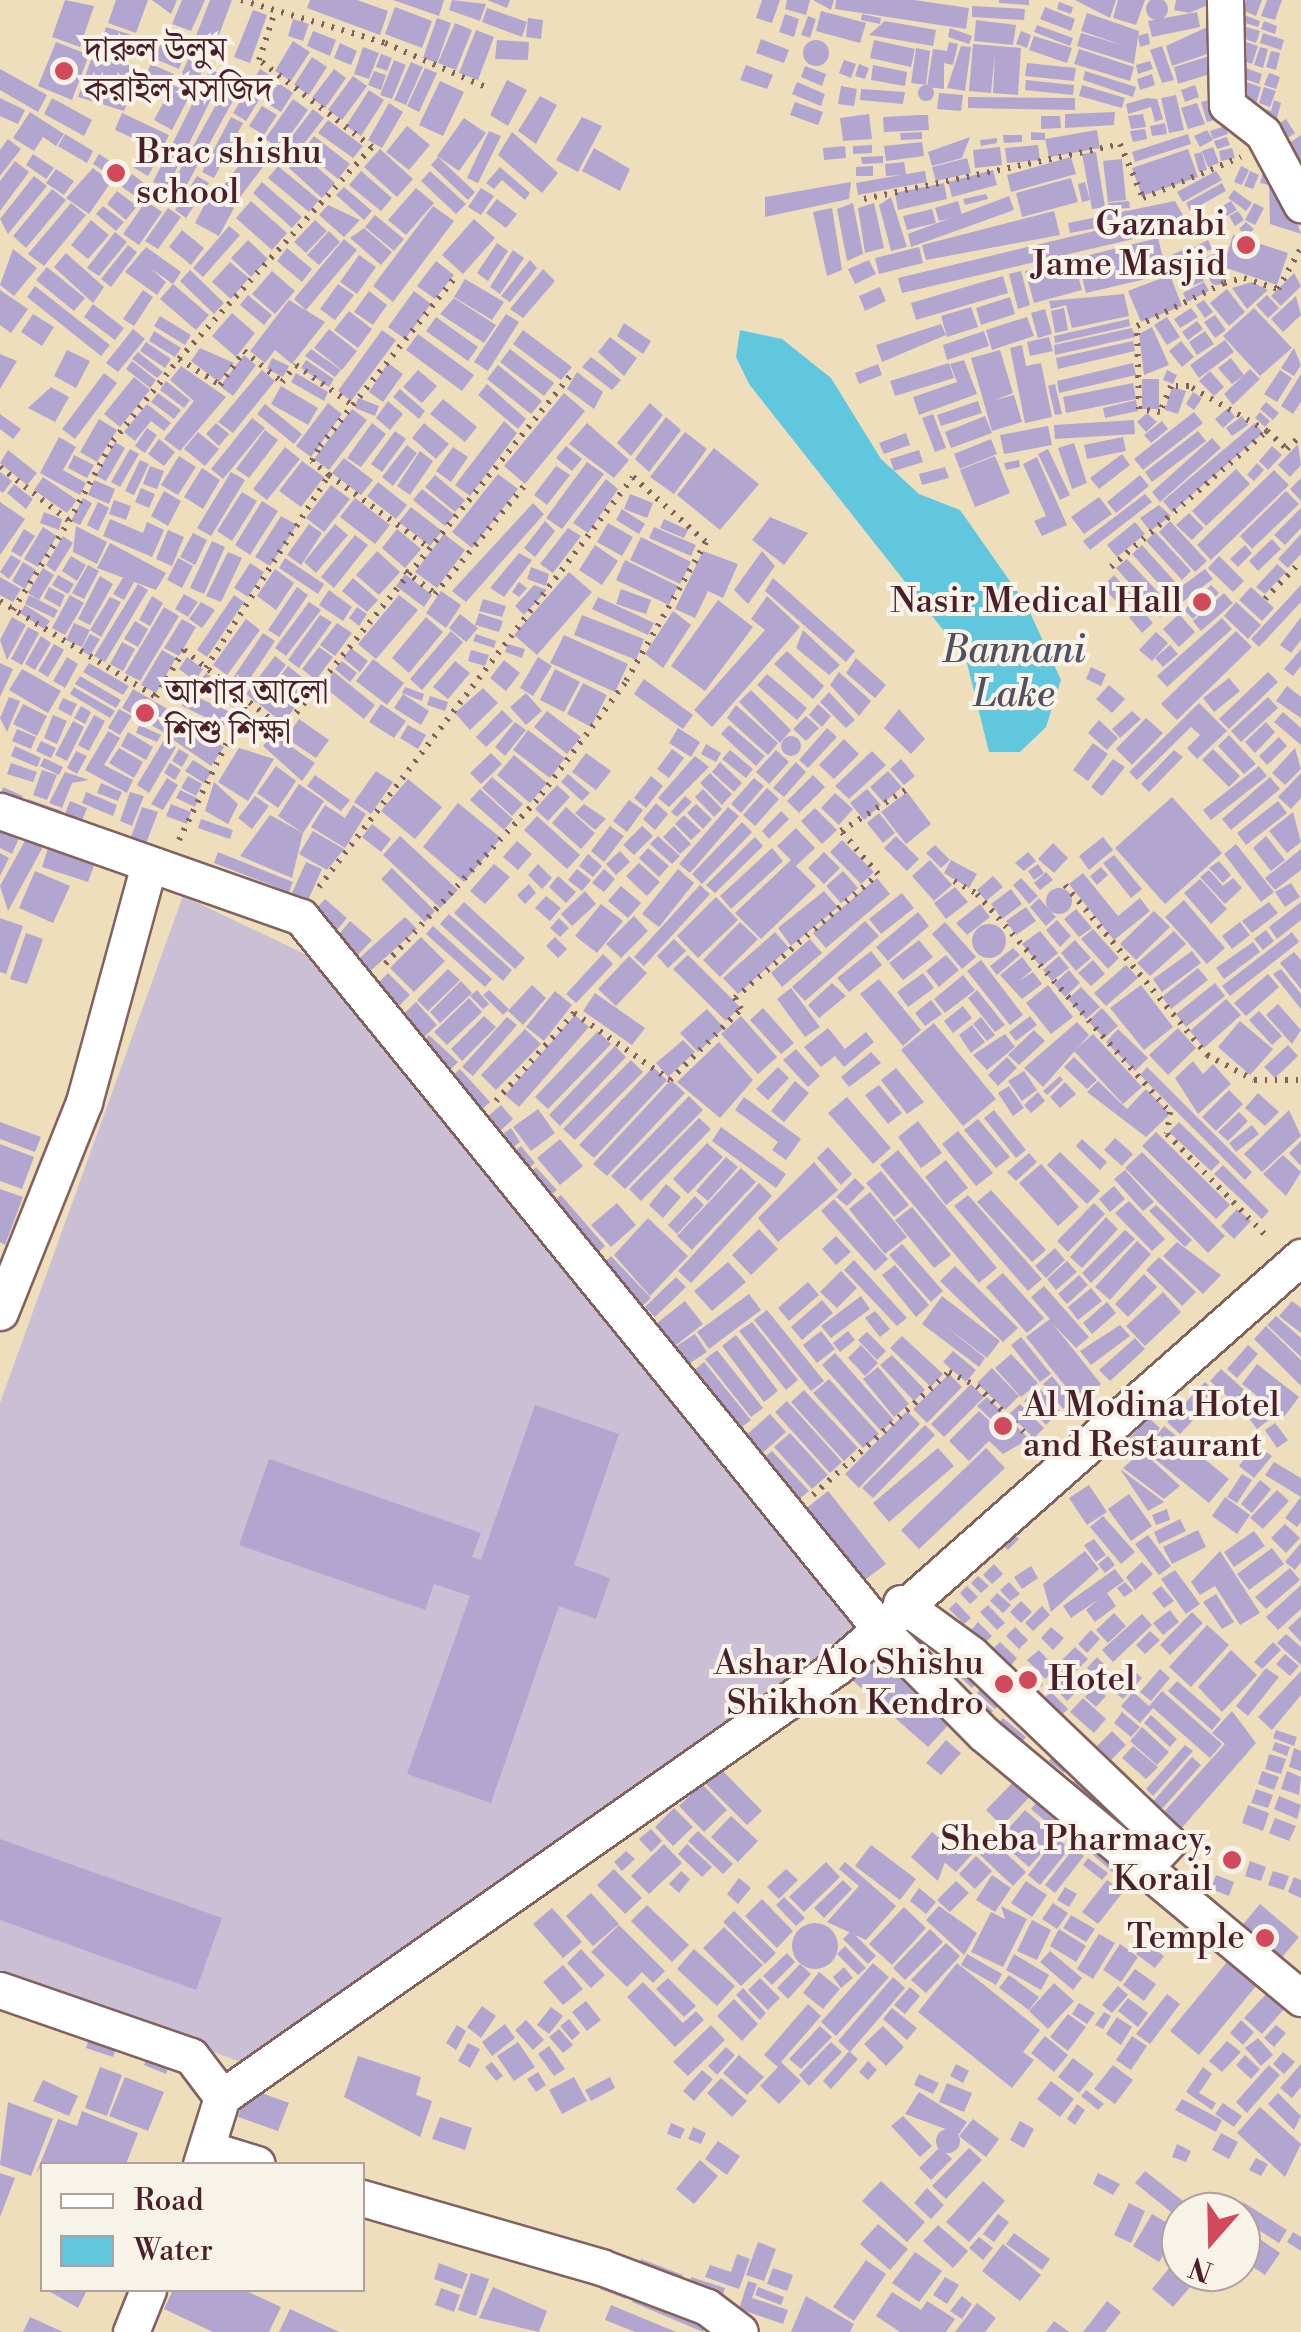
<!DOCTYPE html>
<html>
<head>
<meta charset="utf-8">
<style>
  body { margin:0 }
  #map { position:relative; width:1301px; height:2332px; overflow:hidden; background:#eedebc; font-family:"Libre Bodoni","Noto Serif Bengali",serif }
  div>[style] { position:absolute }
  .industrial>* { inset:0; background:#cbbfd5 }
  .water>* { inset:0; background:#61c7de }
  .building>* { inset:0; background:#b2a6d1 }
  .round { border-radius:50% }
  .path>* { height:6px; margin-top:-3px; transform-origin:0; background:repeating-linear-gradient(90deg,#83625e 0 2.5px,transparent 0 10.5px) }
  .roads { filter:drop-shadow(2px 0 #83625e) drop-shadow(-2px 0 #83625e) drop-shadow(0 2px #83625e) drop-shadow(0 -2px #83625e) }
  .minor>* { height:35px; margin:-17.5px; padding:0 17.5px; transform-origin:17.5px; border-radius:17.5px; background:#fff }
  .dots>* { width:28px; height:28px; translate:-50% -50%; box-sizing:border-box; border:5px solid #f7f3e8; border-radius:50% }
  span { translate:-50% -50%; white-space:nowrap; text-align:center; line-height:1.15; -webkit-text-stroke:8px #f7f3e8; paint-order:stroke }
  .poi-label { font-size:35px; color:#4a1f2b }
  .left { translate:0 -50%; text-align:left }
  .right { translate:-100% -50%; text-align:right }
  .water-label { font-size:38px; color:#515161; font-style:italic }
  .legend { position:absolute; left:40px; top:2162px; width:325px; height:130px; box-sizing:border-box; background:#f7f3e8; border:2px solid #b29e9c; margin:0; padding:12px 18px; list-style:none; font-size:30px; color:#4a1f2b }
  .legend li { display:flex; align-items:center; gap:20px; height:50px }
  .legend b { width:50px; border:2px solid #b29e9c }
  .north { position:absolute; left:1161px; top:2192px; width:100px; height:100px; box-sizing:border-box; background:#f7f3e8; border:2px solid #b29e9c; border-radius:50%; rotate:200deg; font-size:28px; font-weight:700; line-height:40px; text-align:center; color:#4a1f2b }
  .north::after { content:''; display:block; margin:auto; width:35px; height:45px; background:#d1495b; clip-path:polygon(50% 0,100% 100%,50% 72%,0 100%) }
</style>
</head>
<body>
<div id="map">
  <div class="industrial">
    <div style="clip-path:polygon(183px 896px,328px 965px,873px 1644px,265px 2071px,0 1973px,0 1403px)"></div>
  </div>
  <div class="water">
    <div style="clip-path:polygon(740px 330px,782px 339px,831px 378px,881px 459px,919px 494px,960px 510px,1026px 604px,1061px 680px,1046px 727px,1020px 752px,989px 752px,966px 659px,749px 384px,736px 357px)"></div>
  </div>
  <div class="building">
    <div class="round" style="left:1146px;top:-2px;width:22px;height:22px"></div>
    <div style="clip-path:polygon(65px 0,94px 6px,80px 47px,52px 37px)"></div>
    <div style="clip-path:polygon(116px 0,148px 0,136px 33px,108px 23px)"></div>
    <div style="clip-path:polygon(152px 0,177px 0,171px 14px)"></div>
    <div style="clip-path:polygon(182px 0,205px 0,191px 31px,172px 24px)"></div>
    <div style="clip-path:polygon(210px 0,232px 0,216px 43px,196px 36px)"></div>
    <div style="clip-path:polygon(310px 0,357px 0,388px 11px,380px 35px,307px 8px)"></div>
    <div style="clip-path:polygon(393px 0,444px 0,439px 16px)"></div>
    <div style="clip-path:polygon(452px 0,486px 4px,480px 21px,449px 10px)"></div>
    <div style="clip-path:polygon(487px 0,510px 0,507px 8px)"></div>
    <div style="clip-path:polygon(762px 0,780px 0,772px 23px,756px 18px)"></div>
    <div style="clip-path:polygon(787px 0,810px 0,806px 15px,785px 9px)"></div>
    <div style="clip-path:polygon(813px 0,834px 0,831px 10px)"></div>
    <div style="clip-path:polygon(836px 0,914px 0,969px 8px,966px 29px,835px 9px)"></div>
    <div style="clip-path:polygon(999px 0,1029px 0,1029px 5px,999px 3px)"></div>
    <div style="clip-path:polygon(1075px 0,1116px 0,1110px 18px)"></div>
    <div style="clip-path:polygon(1118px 0,1145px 0,1136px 25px,1113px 18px)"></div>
    <div style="clip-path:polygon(1176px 0,1215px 0,1215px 2px,1189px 13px,1174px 10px)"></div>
    <div style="clip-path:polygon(1246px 0,1262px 0,1256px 16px,1242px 10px)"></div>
    <div style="clip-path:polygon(1267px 0,1282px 0,1275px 20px,1261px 16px)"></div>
    <div style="clip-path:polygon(1059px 2px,1073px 7px,1071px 14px,1057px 9px)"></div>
    <div style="clip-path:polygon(972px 6px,1025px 9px,1024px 20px,972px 17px)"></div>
    <div style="clip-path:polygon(395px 7px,432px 21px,422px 48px,385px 34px)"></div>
    <div style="clip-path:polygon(1045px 7px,1075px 19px,1071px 31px,1040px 19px)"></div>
    <div style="clip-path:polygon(487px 8px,527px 22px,522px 37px,482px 22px)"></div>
    <div style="clip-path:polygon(253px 10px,267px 15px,250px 63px,234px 57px)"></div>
    <div style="clip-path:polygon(821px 11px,866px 23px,860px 43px,816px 31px)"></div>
    <div style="clip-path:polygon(1197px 12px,1200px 27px,1152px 37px,1148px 21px)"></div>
    <div style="clip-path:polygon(1087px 13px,1139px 31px,1134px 64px,1077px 46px,1081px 33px,1122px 45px,1081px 31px)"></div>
    <div style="clip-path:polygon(785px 14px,799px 19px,794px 37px,779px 32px)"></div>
    <div style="clip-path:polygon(862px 14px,881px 18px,880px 24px,861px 20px)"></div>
    <div style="clip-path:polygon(1244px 15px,1260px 21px,1258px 27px,1242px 22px)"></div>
    <div style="clip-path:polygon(808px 16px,816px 19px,810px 38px,801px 35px)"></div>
    <div style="clip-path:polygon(437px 18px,451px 23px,437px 63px,423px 58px)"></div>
    <div style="clip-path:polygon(528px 18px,543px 20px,541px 39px,526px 37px)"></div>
    <div style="clip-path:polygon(293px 19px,309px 24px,303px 41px,288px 36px)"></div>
    <div style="clip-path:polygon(976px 20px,1016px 25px,1013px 45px,974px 41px)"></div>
    <div style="clip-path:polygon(885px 21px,936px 30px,933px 46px,869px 35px)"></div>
    <div style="clip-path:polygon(1264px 21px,1277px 26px,1275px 34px,1261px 29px)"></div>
    <div style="clip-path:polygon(1218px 22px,1219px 50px,1172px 66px,1166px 46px)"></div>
    <div style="clip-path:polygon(455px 23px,472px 30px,456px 70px,438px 63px)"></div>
    <div style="clip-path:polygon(1037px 25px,1073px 38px,1070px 46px,1034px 32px)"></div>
    <div style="clip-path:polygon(1243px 26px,1260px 31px,1256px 43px,1240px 37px)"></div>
    <div style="clip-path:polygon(106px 27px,135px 36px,129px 53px,101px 43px)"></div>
    <div style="clip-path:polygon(950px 28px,972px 36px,969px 44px,948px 37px)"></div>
    <div style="clip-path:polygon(166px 29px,190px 39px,179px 69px,155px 59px)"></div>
    <div style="clip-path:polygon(476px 30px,494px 37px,478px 80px,459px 73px)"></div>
    <div style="clip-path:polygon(313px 31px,336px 40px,330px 56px,307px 46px)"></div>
    <div style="clip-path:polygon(1021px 31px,1031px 35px,1027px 48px,1016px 44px)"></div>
    <div style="clip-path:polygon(1148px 33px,1150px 44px,1140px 47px,1138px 36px)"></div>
    <div style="clip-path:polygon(1263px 33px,1284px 40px,1281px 50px,1260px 43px)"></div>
    <div style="clip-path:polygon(1034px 36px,1072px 48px,1067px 63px,1029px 50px)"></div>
    <div style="clip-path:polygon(761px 39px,789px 50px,784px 63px,756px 53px)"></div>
    <div class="round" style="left:803px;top:40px;width:26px;height:26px"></div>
    <div style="clip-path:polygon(497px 40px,529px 42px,528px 60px,495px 59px)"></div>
    <div style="clip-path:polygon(874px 40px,915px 49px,911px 67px,870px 58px)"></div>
    <div style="clip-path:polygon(293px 41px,310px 52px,291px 81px,275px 71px)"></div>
    <div style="clip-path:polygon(56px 42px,89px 55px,72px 100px,38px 86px)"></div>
    <div style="clip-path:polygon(949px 42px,958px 44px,953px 65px,944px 63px,944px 89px,927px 87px,933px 49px,947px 51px)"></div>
    <div style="clip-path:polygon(1246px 42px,1258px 46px,1252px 64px,1240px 60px)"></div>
    <div style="clip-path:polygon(340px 43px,357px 51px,351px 65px,334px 58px)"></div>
    <div style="clip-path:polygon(973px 44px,1021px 48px,1018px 95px,993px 93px,995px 53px,991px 93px,969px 91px)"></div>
    <div style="clip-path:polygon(961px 46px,971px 47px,965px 91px,947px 88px)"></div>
    <div style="clip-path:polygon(1162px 46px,1174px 80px,1162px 83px,1150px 50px)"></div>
    <div style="clip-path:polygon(363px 47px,379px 53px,369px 79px,354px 74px)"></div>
    <div style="clip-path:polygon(1260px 47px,1268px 49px,1263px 68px,1254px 65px)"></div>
    <div style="clip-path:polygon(95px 48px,140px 70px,124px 111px,78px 97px)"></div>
    <div style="clip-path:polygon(916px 48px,930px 51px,926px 85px,911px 83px)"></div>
    <div style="clip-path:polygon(1079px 49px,1134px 67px,1130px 81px,1074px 64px)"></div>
    <div style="clip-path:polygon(1271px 51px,1280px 53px,1276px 70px,1266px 67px)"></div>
    <div style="clip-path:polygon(1219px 53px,1219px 71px,1178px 84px,1174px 67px)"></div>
    <div style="clip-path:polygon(381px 54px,392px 58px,387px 71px,376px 67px)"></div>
    <div style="clip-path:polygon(189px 57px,205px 64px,194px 89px,178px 82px)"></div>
    <div style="clip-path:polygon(312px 57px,327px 67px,309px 95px,294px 85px)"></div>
    <div style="clip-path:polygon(394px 60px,406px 65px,392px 99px,380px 95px)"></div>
    <div style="clip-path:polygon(844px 60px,856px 64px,851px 78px,839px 73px)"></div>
    <div style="clip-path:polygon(1150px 61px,1153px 69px,1138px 74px,1136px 65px)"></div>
    <div style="clip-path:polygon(411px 62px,423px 67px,406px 105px,394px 100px)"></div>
    <div style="clip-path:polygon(1027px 63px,1076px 68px,1074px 81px,1025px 76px)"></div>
    <div style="clip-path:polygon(151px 64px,174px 74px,164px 96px,141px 86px)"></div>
    <div style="clip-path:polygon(859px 64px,869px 68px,865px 79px,855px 76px)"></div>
    <div style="clip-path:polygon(746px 65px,773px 75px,767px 89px,740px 80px)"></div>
    <div style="clip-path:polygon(873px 65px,907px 72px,905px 86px,871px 80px)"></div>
    <div style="clip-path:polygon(805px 66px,826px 74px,822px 86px,801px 77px)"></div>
    <div style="clip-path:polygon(1243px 67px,1262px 74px,1259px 84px,1239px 77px)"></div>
    <div style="clip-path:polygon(425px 68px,437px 73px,419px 112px,407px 106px)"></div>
    <div style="clip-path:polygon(0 69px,47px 95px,38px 112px,0 90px)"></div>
    <div style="clip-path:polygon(210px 69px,223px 75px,167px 188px,153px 182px)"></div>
    <div style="clip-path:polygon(260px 69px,273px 77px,246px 121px,233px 113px)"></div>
    <div style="clip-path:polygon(334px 69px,346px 78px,325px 108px,312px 98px)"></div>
    <div style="clip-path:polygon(235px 70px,246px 77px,179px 199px,168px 192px)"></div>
    <div style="clip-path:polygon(374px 71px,386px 75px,381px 90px,368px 85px)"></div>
    <div style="clip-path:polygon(1085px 71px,1136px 87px,1133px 97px,1083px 80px)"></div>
    <div style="clip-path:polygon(1269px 73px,1280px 77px,1276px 89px,1264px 85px)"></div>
    <div style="clip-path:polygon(1152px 74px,1155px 85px,1140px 90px,1137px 79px)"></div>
    <div style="clip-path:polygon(353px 76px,367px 86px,342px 120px,328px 110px)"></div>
    <div style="clip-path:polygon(507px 80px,527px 90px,508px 126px,490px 115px)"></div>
    <div style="clip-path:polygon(1026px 80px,1074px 85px,1073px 95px,1025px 90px)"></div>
    <div style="clip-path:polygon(276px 81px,293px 93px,281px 112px,263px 101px)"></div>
    <div style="clip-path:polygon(440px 81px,464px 92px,443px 136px,419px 125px)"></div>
    <div style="clip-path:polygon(1243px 81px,1261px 87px,1256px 104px,1238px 98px)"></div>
    <div style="clip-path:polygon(797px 82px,825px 94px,821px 106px,792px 94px)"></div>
    <div class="round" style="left:918px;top:85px;width:16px;height:16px"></div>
    <div style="clip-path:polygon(173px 85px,191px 93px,172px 130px,154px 120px)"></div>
    <div style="clip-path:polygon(1082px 85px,1125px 98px,1122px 108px,1079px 96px)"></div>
    <div style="clip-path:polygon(1195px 85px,1199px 97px,1185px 102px,1181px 90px)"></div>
    <div style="clip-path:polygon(841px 86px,857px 89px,854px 106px,838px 104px)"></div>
    <div style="clip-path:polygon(1264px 87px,1276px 91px,1270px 107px,1259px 103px)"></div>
    <div style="clip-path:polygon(861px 89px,905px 92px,903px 104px,860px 100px)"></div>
    <div style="clip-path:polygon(369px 90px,384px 100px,361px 136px,346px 126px)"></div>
    <div style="clip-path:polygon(939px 93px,963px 95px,961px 111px,937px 109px)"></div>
    <div style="clip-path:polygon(1176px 95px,1184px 130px,1169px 133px,1161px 98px)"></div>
    <div style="clip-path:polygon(540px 96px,557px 105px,536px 144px,518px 131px)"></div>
    <div style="clip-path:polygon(968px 97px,1075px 98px,1075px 110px,968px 108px)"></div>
    <div style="clip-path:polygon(1220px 97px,1225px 117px,1207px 122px,1201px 102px)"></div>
    <div style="clip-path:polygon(0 98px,25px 110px,18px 124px,0 116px)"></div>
    <div style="clip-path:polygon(52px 98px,92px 120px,84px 136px,44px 114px)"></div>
    <div style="clip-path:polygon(1147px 98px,1157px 99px,1163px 119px,1155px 122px,1151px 107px,1128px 114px,1126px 104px)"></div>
    <div style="clip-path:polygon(293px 99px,308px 110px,280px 149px,265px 139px)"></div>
    <div style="clip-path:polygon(1274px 100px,1281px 103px,1275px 125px,1245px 102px,1271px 111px)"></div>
    <div style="clip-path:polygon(795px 102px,823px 112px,818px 125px,790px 115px)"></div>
    <div style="clip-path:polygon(389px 103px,403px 112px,382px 148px,368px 140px)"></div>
    <div style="clip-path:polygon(1197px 103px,1205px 124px,1188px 129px,1181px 108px)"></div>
    <div style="clip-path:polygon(262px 106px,277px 115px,264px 135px,249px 126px)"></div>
    <div style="clip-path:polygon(313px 109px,324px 118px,287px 165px,276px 157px)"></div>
    <div style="clip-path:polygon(30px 112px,64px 134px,56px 146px,43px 137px,34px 151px,13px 138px)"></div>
    <div style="clip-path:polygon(1115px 112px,1114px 125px,1065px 128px,1065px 114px)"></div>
    <div style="clip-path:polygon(122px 113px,169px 135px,161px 151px,115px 130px)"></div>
    <div style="clip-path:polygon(869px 114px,872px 139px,843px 141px,840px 118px)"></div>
    <div style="clip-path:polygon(1143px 114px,1146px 127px,1131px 129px,1128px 116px)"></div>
    <div style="clip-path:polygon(919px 115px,928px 115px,929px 130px,884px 132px,883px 117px)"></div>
    <div style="clip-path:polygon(1041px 116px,1060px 116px,1061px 128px,1041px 129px)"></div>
    <div style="clip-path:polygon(231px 117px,243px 123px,214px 178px,202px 172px)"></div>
    <div style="clip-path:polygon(582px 117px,602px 126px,578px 172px,556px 160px)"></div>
    <div style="clip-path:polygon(464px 118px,486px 133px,459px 171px,437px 156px)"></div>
    <div style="clip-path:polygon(1286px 119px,1295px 133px,1282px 142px,1272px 128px)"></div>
    <div style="clip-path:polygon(328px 120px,363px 146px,353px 158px,318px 133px)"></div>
    <div style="clip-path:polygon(1165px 123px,1167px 134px,1152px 136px,1150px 126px)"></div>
    <div style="clip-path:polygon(407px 126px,430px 145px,409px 170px,386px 152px)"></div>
    <div style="clip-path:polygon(1225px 126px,1228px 134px,1213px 139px,1210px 131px)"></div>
    <div style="clip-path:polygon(1145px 129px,1147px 139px,1133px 142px,1130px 131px)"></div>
    <div style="clip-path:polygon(1097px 130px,1100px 148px,1049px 157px,1045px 139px)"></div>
    <div style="clip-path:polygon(1207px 130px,1213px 140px,1200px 147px,1194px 136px)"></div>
    <div style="clip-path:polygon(489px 131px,501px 136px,478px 183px,467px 178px)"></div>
    <div style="clip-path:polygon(512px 132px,558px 173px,542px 193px,498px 155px)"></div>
    <div style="clip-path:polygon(922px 132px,922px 139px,901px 140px,900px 133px)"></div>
    <div style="clip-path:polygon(1031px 132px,1045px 133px,1045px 140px,1031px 140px)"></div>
    <div style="clip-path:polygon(65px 134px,93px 151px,87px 163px,58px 146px)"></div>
    <div style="clip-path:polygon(1188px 134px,1191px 144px,1135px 162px,1132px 152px)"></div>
    <div style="clip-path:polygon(1003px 135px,1022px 135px,1022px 142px,1004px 143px)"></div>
    <div style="clip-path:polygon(1301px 135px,1301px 172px,1282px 148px)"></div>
    <div style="clip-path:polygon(314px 136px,350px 164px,338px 179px,303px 151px)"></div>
    <div style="clip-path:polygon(970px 137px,962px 158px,932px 166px,928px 152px)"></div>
    <div style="clip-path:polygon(1227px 137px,1230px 145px,1217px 149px,1214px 141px)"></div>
    <div style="clip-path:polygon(997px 138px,997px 143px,981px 146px,980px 140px)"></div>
    <div style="clip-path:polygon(8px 139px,21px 149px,0 176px,0 150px)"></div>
    <div style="clip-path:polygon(259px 139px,275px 151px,237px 201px,221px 189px)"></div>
    <div style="clip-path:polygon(922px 142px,924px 156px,886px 161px,884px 146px)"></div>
    <div style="clip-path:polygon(142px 145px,160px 155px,148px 176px,131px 166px)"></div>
    <div style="clip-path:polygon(872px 145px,872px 153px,853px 154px,853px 146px)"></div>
    <div style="clip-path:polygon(1038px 145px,1040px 160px,1007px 163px,1005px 148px)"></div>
    <div style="clip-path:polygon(845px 146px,846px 158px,824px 160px,823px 148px)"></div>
    <div style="clip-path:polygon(1000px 147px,1002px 165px,975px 168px,973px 150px)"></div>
    <div style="clip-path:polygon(1213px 147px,1219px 163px,1208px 167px,1202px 151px)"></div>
    <div style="clip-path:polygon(594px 148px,630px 169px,620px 191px,582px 171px)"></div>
    <div style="clip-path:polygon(1232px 148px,1235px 158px,1221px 161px,1219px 151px)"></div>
    <div style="clip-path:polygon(380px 149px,413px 179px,397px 197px,364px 167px)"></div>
    <div style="clip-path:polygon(1188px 149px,1198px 177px,1142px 196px,1132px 168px)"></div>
    <div style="clip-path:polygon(1096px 152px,1105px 207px,1092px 209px,1082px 154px)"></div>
    <div style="clip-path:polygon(1202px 152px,1207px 170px,1199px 172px,1194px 154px)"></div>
    <div style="clip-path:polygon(33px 154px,54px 168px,46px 179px,26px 165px)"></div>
    <div style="clip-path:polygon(99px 154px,127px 172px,120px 182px,93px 164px)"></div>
    <div style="clip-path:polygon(302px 154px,335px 183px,322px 198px,289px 168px)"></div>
    <div style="clip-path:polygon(883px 156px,883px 163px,862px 164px,861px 157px)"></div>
    <div style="clip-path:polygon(438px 157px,475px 192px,468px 200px,431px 165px)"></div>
    <div style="clip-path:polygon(1071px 157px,1076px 174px,1011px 192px,1007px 175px)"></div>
    <div style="clip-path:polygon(967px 158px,971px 173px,936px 181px,932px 167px)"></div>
    <div style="clip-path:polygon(1122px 159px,1126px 200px,1108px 202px,1103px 161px)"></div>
    <div style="clip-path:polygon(15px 161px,29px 172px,0 211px,0 181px)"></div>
    <div style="clip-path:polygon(1266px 161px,1275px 164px,1269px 185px,1282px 176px,1301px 234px,1270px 224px,1269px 185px,1260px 183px)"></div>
    <div style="clip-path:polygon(904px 162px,906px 174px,925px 171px,927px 182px,858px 195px,856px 183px,901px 175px,886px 176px,885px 164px)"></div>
    <div style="clip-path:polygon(278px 166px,319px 200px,309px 212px,268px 178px)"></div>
    <div style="clip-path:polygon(873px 166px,873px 176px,856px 176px,856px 167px)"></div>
    <div style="clip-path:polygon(1241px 166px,1249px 170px,1242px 185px,1234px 182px)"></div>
    <div style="clip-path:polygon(500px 167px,530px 193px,525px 200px,502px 180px,494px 189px,486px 183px)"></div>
    <div style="clip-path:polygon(93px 168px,111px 182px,89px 214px,66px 198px)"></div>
    <div style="clip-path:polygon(56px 169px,74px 181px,64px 195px,46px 183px)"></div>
    <div style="clip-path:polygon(993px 170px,997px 185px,952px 197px,948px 182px)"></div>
    <div style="clip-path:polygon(361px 171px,392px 198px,381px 211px,349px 185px)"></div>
    <div style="clip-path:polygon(430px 171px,466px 204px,456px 214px,421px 181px)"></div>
    <div style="clip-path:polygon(1216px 171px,1222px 180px,1183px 202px,1177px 192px)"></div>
    <div style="clip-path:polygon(1250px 171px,1259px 175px,1253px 189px,1244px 186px)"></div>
    <div style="clip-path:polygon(132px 174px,149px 187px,139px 199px,122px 187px)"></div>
    <div style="clip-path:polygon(34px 176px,47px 186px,8px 234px,0 219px)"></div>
    <div style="clip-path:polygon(197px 176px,209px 183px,186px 218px,175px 210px)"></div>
    <div style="clip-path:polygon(1071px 178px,1078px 202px,1022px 217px,1016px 193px)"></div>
    <div style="clip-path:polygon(262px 182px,302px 217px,292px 228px,253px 193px)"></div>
    <div style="clip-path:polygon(851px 182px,849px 199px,765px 217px,765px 197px)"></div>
    <div style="clip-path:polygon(1085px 182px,1090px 200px,1082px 202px,1078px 184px)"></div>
    <div style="clip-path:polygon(944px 183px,947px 199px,898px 210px,895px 193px)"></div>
    <div style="clip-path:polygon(1222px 183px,1226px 191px,1190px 211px,1186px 203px)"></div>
    <div style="clip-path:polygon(344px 187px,372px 211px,364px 220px,336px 195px)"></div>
    <div style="clip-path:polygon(416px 188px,434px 203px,406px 235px,388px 220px)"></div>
    <div style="clip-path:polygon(481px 188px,494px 196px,481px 215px,468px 207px)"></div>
    <div style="clip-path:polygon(52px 189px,66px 200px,26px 248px,13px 236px)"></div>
    <div style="clip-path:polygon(1234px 190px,1252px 203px,1246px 211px,1228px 198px)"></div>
    <div style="clip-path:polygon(117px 191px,137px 206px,126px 220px,107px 204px)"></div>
    <div style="clip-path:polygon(210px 194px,234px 208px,219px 236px,195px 223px)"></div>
    <div style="clip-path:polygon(986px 194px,988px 199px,965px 205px,963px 199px)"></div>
    <div style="clip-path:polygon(1009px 196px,1014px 210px,911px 247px,908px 234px)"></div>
    <div style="clip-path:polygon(891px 197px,907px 247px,891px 251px,879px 205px)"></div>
    <div style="clip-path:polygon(497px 199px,517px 214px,506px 228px,486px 213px)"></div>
    <div style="clip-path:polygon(146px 201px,162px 212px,139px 245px,123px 234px)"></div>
    <div style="clip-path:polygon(251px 201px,287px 233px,272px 250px,236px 218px)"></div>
    <div style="clip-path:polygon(958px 201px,962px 215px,939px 221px,935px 208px)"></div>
    <div style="clip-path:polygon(1129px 201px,1130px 208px,1109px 209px,1108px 203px)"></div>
    <div style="clip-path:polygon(1175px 201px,1189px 226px,902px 293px,898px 278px,1145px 219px,1070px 233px,1068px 223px)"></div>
    <div style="clip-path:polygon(1231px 201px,1237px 210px,1225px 217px,1219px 208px)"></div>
    <div style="clip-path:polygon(71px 203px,86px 215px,44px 266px,28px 254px)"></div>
    <div style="clip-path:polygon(853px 203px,863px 254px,847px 261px,837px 209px)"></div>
    <div style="clip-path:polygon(874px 203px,884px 248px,865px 253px,858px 208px)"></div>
    <div style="clip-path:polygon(1254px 203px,1264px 208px,1255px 225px,1245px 220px)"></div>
    <div style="clip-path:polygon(328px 205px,360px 220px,344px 237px,319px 215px)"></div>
    <div style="clip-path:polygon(103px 206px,124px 222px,116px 231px,96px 214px)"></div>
    <div style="clip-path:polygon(433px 206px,454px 221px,393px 302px,373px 286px)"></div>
    <div style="clip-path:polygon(168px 208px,181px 217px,158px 249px,145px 241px)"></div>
    <div style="clip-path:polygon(832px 208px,842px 270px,827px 276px,813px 212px)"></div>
    <div style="clip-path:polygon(932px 209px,936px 223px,907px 230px,903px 216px)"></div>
    <div style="clip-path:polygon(1054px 211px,1060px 235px,926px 260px,922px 245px)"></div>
    <div style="clip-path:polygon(1238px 211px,1244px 220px,1235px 226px,1229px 216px)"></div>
    <div style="clip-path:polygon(375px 215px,404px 239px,394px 251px,365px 227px)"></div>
    <div style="clip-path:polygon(474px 219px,495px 238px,463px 274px,442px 255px)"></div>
    <div style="clip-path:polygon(91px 220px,109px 235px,88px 259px,71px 245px)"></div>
    <div style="clip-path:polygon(315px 220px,327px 231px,306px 253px,294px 242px)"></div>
    <div style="clip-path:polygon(1246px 222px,1254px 229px,1247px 236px,1239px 229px)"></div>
    <div style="clip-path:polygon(229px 226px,240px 235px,203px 277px,193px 268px)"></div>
    <div style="clip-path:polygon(364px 228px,392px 252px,381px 265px,350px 238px)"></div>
    <div style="clip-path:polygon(182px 230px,204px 248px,191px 265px,169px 247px)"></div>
    <div style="clip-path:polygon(329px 231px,340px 242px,319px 265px,307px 255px)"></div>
    <div style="clip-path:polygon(115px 232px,127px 242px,99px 276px,87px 268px)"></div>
    <div style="clip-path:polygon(1233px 235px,1288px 253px,1277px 285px,1223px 267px)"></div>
    <div style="clip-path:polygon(1158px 238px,1167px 274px,1086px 293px,1077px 258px)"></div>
    <div style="clip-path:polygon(344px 239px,357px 250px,306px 310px,294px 299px)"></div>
    <div style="clip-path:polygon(248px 240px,268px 259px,251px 277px,231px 258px)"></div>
    <div style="clip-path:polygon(1208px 240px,1212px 249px,1196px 256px,1192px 248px)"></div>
    <div style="clip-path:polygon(497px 243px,508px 251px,488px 281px,477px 273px)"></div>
    <div style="clip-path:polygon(128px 245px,137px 252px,111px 287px,101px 279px)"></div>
    <div style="clip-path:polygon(1190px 246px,1193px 254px,1175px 262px,1172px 255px)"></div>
    <div style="clip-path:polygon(146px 247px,181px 272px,173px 284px,150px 268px,166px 282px,157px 295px,125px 272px)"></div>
    <div style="clip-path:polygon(919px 247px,923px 263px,879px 274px,875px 258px)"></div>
    <div style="clip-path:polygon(287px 248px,312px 269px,302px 282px,277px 261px)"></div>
    <div style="clip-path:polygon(13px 249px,37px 268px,14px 296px,0 285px)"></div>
    <div style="clip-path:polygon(513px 250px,524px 258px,500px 294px,490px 287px)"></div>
    <div style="clip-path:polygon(1218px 252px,1221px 259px,1203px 267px,1200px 260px)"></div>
    <div style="clip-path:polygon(66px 253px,104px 287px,93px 303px,54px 267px)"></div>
    <div style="clip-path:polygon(359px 255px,376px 267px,357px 294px,340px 282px)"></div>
    <div style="clip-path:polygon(1073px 257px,1082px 290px,1034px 303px,1025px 271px)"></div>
    <div style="clip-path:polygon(1195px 258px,1201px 269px,1180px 278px,1175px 267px)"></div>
    <div style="clip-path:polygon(530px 260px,537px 268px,510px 302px,501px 296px)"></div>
    <div style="clip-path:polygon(869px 260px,876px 274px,855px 284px,848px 269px)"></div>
    <div style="clip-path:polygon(436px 261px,454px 275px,435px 299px,417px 286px)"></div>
    <div style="clip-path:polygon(230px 262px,249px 278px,231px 299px,212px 282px)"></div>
    <div style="clip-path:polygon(47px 267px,85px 298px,74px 311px,36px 280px)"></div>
    <div class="round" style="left:1209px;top:269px;width:16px;height:16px"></div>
    <div style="clip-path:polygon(543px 269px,555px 281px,523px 318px,510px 309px)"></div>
    <div style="clip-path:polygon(190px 270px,224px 303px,214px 314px,180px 281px)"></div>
    <div style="clip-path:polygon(272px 271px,295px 291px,275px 314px,252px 294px)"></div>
    <div style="clip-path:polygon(1021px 271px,1030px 305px,1018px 309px,1009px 274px)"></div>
    <div style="clip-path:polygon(1200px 273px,1204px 281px,1184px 289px,1180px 281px)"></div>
    <div style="clip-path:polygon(1294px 273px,1301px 286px,1281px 306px,1271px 296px)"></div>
    <div style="clip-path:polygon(1170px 275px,1182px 306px,1141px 322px,1128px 291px)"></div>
    <div style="clip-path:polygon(1003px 276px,1008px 293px,916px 320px,911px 303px)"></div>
    <div style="clip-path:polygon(465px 279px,504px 302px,492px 320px,454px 297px)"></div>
    <div style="clip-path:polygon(1204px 282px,1209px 291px,1187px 302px,1183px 293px)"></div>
    <div style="clip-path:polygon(1252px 282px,1268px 290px,1247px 309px,1232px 288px)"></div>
    <div style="clip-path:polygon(173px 284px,209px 315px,196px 330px,160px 299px)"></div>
    <div style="clip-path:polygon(338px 284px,354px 295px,335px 320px,320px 309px)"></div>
    <div style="clip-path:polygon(35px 286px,110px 345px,101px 356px,27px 297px)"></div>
    <div style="clip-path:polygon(880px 287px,886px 301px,865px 311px,859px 296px)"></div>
    <div style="clip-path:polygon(1227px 289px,1245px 312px,1229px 326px,1210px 303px)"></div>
    <div style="clip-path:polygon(0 290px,28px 309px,11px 333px,0 325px)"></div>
    <div style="clip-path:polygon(143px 290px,153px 297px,134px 326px,123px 319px)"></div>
    <div style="clip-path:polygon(369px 291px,387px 305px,373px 325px,354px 312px)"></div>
    <div style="clip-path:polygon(414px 291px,431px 304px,405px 339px,388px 327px)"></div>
    <div style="clip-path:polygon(1124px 294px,1129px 316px,1072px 328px,1066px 305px,1051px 309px,1049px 301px)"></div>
    <div style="clip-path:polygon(248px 295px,272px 315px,264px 325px,240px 305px)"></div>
    <div style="clip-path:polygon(1267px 295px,1279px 308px,1268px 318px,1256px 305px)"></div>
    <div style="clip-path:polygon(1296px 296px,1301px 315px,1283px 332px,1271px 319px)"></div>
    <div style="clip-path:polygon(1010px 297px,1015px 314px,981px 325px,976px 308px)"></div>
    <div style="clip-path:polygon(454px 298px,496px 325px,484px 343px,440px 314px)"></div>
    <div style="clip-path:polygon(289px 300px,325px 322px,292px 364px,275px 350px,265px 363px,250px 351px)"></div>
    <div style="clip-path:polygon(1204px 300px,1213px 312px,1205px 318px,1196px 305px)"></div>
    <div style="clip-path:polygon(93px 304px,124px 328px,115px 340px,84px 317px)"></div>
    <div style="clip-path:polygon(971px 307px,978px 327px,947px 337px,941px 316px)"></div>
    <div style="clip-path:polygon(1064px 308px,1068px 330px,1055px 333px,1051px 311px)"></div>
    <div style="clip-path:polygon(1191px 308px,1198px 317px,1180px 328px,1174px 319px)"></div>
    <div style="clip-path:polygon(1254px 308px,1292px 348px,1260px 376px,1223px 336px)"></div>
    <div style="clip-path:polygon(1045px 309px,1052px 334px,1038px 338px,1031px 313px)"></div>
    <div style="clip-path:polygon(349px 311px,372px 329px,358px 348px,334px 330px)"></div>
    <div style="clip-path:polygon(232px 313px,255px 333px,236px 357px,212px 336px)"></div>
    <div style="clip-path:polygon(33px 314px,54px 327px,42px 346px,21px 332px)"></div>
    <div style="clip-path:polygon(506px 314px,519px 322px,488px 371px,474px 362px)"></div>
    <div style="clip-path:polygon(1215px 315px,1226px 330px,1215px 338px,1204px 322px)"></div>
    <div style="clip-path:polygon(160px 316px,191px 335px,185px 345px,154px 326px)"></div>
    <div style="clip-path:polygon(436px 317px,478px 347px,468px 361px,426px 331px)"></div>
    <div style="clip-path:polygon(1027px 317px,1034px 336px,992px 350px,986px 330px)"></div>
    <div style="clip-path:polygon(1167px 317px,1180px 337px,1167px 345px,1154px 325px)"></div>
    <div style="clip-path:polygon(1129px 319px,1130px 326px,1055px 343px,1054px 336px)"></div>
    <div style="clip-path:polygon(1197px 321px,1203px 329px,1188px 340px,1182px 332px)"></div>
    <div style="clip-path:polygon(624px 323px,651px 341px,643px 354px,617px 336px)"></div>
    <div style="clip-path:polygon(941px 324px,946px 335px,882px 362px,876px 345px)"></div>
    <div style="clip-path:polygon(1152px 327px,1169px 365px,1144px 375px,1139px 334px)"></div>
    <div style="clip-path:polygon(1132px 328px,1135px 337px,1055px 355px,1054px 345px)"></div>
    <div style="clip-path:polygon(133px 329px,145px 339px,118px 372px,106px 363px)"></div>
    <div style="clip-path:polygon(329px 329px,357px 351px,342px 370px,314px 348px)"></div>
    <div style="clip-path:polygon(382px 330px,396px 340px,351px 401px,338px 391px)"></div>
    <div style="clip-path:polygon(523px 330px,572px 367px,561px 380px,513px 344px)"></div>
    <div style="clip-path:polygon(154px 331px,181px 348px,175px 357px,149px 341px)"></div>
    <div style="clip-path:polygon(984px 331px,989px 346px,947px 360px,943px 345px)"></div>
    <div style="clip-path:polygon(1205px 331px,1214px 344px,1197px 355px,1189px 342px)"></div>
    <div style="clip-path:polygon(418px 334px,474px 375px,462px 391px,406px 350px)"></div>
    <div style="clip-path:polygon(610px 337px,637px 358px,624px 376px,598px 352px)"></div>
    <div style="clip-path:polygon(1049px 337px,1053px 351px,1030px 356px,1027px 342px)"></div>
    <div style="clip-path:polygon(1225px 340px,1234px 352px,1199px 378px,1190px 365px)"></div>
    <div style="clip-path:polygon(1133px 341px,1135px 351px,1058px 369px,1056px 358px)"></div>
    <div style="clip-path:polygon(1181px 341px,1194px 357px,1182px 367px,1169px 351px)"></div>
    <div style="clip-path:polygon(146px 342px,171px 359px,165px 368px,140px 351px)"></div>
    <div style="clip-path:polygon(1022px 345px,1026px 366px,1041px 363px,1052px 417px,1025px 423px,1010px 348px)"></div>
    <div style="clip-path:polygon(200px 348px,234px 363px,219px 382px,191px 361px)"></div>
    <div style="clip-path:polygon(1294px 348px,1301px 365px,1294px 376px,1281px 368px)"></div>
    <div style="clip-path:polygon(311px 349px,341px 370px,335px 377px,305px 356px)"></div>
    <div style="clip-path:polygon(510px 349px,554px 383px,544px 396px,500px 362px)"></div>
    <div style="clip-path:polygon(67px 350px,90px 361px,76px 388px,54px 376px)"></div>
    <div style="clip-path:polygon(1000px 350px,1013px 393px,995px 400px,1014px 395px,1022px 422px,992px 431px,971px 358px)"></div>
    <div style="clip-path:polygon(138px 352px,163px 372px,157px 378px,132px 359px)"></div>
    <div style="clip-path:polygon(0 354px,17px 361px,0 389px)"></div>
    <div style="clip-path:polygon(244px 355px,256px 365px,233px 396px,220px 386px)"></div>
    <div style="clip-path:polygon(591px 357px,621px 380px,612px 390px,582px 367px)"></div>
    <div style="clip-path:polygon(272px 358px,289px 366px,283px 377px,267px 369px)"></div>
    <div style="clip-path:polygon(1231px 358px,1244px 375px,1232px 384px,1218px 368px)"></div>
    <div style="clip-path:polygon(306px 360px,334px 379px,329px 387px,301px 368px)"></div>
    <div style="clip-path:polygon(964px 360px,977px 394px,919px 415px,913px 397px,957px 382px,950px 364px)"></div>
    <div style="clip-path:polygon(132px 361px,156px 380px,150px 388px,126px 369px)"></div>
    <div style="clip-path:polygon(388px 363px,403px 374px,383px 402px,369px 392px)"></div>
    <div style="clip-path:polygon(949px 363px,954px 378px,895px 396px,890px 381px)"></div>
    <div style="clip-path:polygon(1133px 363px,1136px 375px,1059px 393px,1057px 381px)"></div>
    <div style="clip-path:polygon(878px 364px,882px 375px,859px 384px,855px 373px)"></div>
    <div style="clip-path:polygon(498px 365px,542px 401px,531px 414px,487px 379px)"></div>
    <div style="clip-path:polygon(181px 366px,226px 397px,180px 451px,164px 439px,194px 401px,170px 380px)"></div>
    <div style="clip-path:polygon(1250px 369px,1260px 379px,1233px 405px,1224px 394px)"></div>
    <div style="clip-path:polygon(262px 370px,275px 381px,233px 433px,218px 422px)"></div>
    <div style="clip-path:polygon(418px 370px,437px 386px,422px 403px,403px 387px)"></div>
    <div style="clip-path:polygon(1167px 370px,1177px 375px,1173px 384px,1163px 380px)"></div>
    <div style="clip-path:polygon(1280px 370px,1292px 378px,1277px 402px,1264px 394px)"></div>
    <div style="clip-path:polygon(1210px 371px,1224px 387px,1214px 396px,1199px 381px)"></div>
    <div style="clip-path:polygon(577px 372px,603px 392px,594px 409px,567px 389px)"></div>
    <div style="clip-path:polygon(104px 373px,117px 383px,75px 439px,62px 429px)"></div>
    <div style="clip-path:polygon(296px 373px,328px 392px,324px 401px,291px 382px)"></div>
    <div style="clip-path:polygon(1301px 374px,1301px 402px,1293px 414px,1281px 406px)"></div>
    <div style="clip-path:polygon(134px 377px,150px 390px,120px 427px,104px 414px)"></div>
    <div style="clip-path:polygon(1142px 379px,1159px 379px,1159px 409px,1142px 409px)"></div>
    <div style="clip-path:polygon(166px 381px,190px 400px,184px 408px,160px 390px)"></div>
    <div style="clip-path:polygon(1133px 383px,1136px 399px,1066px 413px,1063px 397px)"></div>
    <div style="clip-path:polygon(487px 384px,526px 419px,518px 429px,478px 395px)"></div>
    <div style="clip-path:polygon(1055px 384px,1062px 414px,1055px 415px,1048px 386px)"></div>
    <div style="clip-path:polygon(281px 386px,318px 408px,308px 425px,271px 404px)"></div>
    <div style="clip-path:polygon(51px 387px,69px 397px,55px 422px,28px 408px)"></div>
    <div style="clip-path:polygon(1172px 387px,1186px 391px,1178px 414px,1165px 410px)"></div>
    <div style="clip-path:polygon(400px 389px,425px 411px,419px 419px,393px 397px)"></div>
    <div style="clip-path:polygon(1193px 392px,1202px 398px,1194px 410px,1186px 404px)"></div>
    <div style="clip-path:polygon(158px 393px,181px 410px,174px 419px,151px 402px)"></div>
    <div style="clip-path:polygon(564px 393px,585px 411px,525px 484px,504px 466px)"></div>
    <div style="clip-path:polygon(358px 398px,379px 406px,375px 416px,355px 408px)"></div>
    <div style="clip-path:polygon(443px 399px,477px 427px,465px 442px,430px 414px)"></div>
    <div style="clip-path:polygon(1136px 400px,1138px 411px,1105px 418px,1103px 408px)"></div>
    <div style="clip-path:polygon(388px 401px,403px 414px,390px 430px,376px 418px)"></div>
    <div style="clip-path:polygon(978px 401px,982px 413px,941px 426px,937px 415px)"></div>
    <div style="clip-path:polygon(1266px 402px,1279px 413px,1273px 420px,1260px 409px)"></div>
    <div style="clip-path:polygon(328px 403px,342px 414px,311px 457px,296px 446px)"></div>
    <div style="clip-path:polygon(650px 403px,663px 415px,631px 456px,617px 443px)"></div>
    <div style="clip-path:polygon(147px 404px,171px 423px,164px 431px,151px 421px,135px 441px,124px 432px)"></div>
    <div style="clip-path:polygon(265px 404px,302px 434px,294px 444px,257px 414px)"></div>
    <div style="clip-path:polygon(1228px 408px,1235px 417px,1223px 428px,1215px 419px)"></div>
    <div style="clip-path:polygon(352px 409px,367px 420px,329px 470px,314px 459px)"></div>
    <div style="clip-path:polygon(1194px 412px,1203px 423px,1143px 470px,1134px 459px)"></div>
    <div style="clip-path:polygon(1260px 412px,1270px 421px,1265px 427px,1255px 418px)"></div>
    <div style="clip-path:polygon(1147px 413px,1157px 422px,1146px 432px,1137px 422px)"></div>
    <div style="clip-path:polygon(0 414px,21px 429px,13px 439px,0 429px)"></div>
    <div style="clip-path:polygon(933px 414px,946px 448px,935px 452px,922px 418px)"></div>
    <div style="clip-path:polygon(985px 416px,992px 433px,951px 448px,945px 432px)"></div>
    <div style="clip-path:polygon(1242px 416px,1248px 425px,1232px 436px,1226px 428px)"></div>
    <div style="clip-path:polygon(666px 417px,681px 430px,649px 472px,635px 459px)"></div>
    <div style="clip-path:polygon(252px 418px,265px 428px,223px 479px,211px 469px)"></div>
    <div style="clip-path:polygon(99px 419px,117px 430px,97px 462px,80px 452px)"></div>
    <div style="clip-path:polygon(1134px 420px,1135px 434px,1055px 439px,1054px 425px)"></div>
    <div style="clip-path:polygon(504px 421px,517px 433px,470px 496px,455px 485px)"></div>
    <div style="clip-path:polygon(1162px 421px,1168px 429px,1151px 443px,1144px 435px)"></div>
    <div style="clip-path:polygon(216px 423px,229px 434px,219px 446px,206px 434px)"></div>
    <div style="clip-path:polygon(372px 423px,386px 434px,361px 467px,347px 458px)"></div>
    <div style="clip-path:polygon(424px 423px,449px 444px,436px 459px,412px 438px)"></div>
    <div style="clip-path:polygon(587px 423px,629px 460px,614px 478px,569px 444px)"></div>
    <div style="clip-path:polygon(1255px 423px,1263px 433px,1172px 512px,1163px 501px)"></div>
    <div style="clip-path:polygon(1048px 426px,1052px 445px,1004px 454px,1000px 435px)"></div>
    <div style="clip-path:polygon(147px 428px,157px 435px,145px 453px,135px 446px)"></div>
    <div style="clip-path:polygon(265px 430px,278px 440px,249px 478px,236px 469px)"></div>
    <div style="clip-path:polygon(395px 431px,406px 439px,382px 472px,371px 464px)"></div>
    <div style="clip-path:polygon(1198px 431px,1206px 441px,1152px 482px,1145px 472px)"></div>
    <div style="clip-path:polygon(198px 432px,219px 449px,205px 466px,184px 449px)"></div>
    <div style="clip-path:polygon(685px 432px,707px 449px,674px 494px,650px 477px)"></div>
    <div style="clip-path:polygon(906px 433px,910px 445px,884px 454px,879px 443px)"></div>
    <div style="clip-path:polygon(59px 437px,76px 447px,63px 470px,86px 483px,80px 495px,40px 473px)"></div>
    <div style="clip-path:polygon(1123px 437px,1126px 451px,1087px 459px,1084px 445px)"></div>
    <div style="clip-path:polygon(1212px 438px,1221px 448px,1160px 502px,1152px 492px)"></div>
    <div style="clip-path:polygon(159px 439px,175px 452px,164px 466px,148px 454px)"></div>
    <div style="clip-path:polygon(991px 439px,997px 454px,960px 469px,954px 454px)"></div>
    <div style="clip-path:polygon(115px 442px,125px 448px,106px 481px,96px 476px)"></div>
    <div style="clip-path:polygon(1074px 443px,1087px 483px,1072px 489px,1058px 448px)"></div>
    <div style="clip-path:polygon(1298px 444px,1301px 465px,1290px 477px,1278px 465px)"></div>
    <div style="clip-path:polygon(407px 445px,417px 453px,393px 486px,382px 477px)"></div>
    <div style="clip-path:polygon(566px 446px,582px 459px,572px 471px,556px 458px)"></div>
    <div style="clip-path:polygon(1272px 446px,1282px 455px,1268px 470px,1259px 461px)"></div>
    <div style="clip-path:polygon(285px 447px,300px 459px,267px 500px,253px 489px)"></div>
    <div style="clip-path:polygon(453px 447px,468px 457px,451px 482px,436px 471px)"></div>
    <div style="clip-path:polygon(714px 448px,759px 484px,720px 530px,677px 495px)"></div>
    <div style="clip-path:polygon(130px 449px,139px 454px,120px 487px,111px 482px)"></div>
    <div style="clip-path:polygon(1048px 449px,1070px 495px,1060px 500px,1038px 454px)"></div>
    <div style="clip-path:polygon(8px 450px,37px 473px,27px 485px,0 463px)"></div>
    <div style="clip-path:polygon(919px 450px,923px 462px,894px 471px,890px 459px)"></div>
    <div style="clip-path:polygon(420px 451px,433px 461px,410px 495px,397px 486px)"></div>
    <div style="clip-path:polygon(1122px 454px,1130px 465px,1099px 489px,1090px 478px)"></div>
    <div style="clip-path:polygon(74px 455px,94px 465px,87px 478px,68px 468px)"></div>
    <div style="clip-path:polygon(179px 456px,196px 467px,178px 495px,161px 485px)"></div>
    <div style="clip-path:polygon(995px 456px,1010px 493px,975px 507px,960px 470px)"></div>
    <div style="clip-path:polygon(1037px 457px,1067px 525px,1042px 536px,1034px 521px,1046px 516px,1023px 464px)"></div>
    <div style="clip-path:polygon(344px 458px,373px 480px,361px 495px,332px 473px)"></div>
    <div style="clip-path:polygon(140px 460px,149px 464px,134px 495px,125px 491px)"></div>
    <div style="clip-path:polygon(1019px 460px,1020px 467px,1006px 470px,1004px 463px)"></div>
    <div style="clip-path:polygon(302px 461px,324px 477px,301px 507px,279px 491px)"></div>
    <div style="clip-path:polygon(587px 462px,604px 474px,562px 529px,546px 518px)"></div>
    <div style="clip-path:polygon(1257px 463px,1264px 470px,1254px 481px,1247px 475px)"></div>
    <div style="clip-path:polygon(150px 466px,164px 471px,157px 489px,143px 484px)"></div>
    <div style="clip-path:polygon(556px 466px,570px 475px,547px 505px,534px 495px)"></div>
    <div style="clip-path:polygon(945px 467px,949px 478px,922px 485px,919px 474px)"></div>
    <div style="clip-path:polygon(202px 468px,220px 480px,203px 509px,184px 497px)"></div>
    <div style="clip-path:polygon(1236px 469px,1250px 484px,1206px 526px,1192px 511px)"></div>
    <div style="clip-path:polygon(1274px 470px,1289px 485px,1211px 560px,1197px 545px)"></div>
    <div style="clip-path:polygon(0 472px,12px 481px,3px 493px,0 491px)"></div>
    <div style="clip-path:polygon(231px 472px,245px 480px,211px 536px,197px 528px)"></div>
    <div style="clip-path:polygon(498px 474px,518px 489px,472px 548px,452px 532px)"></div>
    <div style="clip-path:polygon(435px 475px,465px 500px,455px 512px,425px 487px)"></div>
    <div style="clip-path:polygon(1140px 475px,1149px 486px,1116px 513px,1107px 502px)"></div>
    <div style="clip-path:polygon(43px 477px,77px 500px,67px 513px,34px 490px)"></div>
    <div style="clip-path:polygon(1301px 478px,1301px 501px,1290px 489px)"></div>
    <div style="clip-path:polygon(606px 479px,618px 489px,588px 533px,573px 523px)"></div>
    <div style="clip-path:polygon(94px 480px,115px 489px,109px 504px,88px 495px)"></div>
    <div style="clip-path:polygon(378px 482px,407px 505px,396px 519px,367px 496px)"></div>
    <div style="clip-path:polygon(14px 484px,33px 499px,26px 509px,7px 493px)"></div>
    <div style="clip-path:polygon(331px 485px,350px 499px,324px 532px,306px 518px)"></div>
    <div style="clip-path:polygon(141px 488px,155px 494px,149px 508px,135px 502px)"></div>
    <div style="clip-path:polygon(422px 489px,455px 515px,445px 526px,413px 500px)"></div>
    <div style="clip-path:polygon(164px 491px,181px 501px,168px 526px,151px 516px)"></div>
    <div style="clip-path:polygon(1286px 491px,1299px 504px,1252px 549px,1240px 536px)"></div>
    <div style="clip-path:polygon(242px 492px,257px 501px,232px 541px,217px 531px)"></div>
    <div style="clip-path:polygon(630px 494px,653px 503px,647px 518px,624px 509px)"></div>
    <div style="clip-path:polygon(1145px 494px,1152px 502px,1090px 550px,1083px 541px)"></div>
    <div style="clip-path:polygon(1099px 497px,1112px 514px,1084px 534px,1071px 517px)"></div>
    <div style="clip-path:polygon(83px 498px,92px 503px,80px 525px,71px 521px)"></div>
    <div style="clip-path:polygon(355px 498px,390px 525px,375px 544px,340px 517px)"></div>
    <div style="clip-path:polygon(114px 500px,131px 506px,126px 520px,109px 514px)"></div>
    <div style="clip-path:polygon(262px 501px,278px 511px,250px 555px,235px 545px)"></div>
    <div style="clip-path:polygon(0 502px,25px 519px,0 555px)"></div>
    <div style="clip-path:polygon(98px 502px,109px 508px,98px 531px,87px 525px)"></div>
    <div style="clip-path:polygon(533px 503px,544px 514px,466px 602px,452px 591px)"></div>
    <div style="clip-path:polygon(1159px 505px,1171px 516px,1150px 531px,1140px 518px)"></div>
    <div style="clip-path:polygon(411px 507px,442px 531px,430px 546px,399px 522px)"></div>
    <div style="clip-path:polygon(1301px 508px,1301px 528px,1285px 545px,1274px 535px)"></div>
    <div style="clip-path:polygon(622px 509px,645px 524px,639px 534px,616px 520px)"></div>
    <div style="clip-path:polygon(44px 512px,62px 519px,59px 530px,40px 523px)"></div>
    <div style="clip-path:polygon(1189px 513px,1204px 528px,1192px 540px,1176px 525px)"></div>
    <div style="clip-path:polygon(281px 516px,297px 525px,270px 566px,255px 557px)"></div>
    <div style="clip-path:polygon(770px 517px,808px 533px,784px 565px,752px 540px)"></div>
    <div style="clip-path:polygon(110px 519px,143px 533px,147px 522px,164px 530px,152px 557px,103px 536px)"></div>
    <div style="clip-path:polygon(664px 519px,688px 530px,684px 538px,660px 528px)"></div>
    <div style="clip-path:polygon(545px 521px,555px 531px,535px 557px,524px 548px)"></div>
    <div style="clip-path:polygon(1170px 521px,1207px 561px,1195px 572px,1159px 532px)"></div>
    <div style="clip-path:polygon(1135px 522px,1145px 534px,1117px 557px,1107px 545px)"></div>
    <div style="clip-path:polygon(608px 523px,633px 537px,622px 556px,597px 542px)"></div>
    <div style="clip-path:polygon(309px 524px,322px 533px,301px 565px,287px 555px)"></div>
    <div style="clip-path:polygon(335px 524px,348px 535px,316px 573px,304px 562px)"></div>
    <div style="clip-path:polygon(76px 526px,107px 542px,97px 564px,73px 552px)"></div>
    <div style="clip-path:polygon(43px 527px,57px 536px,38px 567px,24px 559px)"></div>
    <div style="clip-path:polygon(654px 527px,696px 545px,691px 556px,649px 538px)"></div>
    <div style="clip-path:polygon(568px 528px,581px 536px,553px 573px,540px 564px)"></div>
    <div style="clip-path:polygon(24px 529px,35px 536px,21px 557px,11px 551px)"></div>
    <div style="clip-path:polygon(397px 529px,421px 549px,405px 568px,382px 548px)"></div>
    <div style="clip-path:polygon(168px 530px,184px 537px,172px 566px,156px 559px)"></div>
    <div style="clip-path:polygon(1155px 532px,1191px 571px,1182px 580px,1146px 541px)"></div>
    <div style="clip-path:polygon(193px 533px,207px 540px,195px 565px,180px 557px)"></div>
    <div style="clip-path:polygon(444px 534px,465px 550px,437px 588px,415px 572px)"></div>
    <div style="clip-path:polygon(1301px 534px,1301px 554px,1288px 568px,1278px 559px)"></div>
    <div style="clip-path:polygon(355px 535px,368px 545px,334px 588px,321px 577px)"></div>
    <div style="clip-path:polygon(63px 536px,73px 543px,55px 572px,46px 565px)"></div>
    <div style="clip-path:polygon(641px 537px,691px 562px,680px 584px,630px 560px)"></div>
    <div style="clip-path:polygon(1272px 539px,1281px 549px,1258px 571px,1249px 561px)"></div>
    <div style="clip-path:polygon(212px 541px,225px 547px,204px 594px,190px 588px)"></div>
    <div style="clip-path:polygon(110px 543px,166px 573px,156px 590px,97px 568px)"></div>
    <div style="clip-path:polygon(595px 545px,618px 561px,602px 585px,579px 570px)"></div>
    <div style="clip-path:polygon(1142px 545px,1177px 584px,1167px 593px,1132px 554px)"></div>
    <div style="clip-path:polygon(1245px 545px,1252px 553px,1238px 567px,1230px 559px)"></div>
    <div style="clip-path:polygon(377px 551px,400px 572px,379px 595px,356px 575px)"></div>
    <div style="clip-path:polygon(703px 551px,738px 564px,723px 598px,708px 591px,695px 618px,675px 609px)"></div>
    <div style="clip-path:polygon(762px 551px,775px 566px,748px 604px,734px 590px)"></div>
    <div style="clip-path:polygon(228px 552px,242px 558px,221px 602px,206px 596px)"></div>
    <div style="clip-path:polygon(519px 553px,532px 560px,504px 597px,490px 588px)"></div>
    <div style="clip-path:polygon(11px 555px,21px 561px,9px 579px,0 572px)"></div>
    <div style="clip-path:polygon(71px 556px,86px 565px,77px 581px,62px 571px)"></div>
    <div style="clip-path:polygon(1219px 556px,1244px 581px,1233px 592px,1208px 568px)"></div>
    <div style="clip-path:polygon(178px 558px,193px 566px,182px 588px,167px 580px)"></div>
    <div style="clip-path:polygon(285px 558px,324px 584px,318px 594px,279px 568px)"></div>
    <div style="clip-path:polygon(1127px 559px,1172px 607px,1160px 617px,1116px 568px)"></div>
    <div style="clip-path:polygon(625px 560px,678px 586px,669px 605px,616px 580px)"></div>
    <div style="clip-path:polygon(23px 562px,36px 570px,25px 589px,12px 581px)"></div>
    <div style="clip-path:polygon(250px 563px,264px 572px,248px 597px,234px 588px)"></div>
    <div style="clip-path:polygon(1277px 564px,1286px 572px,1265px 594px,1256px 587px)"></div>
    <div style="clip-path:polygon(88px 565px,99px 571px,84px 599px,72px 593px)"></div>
    <div style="clip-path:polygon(531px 567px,549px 574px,546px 586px,527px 579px)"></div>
    <div style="clip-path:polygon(43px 568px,54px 575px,39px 600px,28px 593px)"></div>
    <div style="clip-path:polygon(275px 569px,294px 583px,276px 610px,257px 596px)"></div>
    <div style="clip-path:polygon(1205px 569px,1213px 579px,1177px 606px,1169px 596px)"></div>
    <div style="clip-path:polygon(569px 572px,592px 592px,537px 655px,514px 635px)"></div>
    <div style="clip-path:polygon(405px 574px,432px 595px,424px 607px,396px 586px)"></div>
    <div style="clip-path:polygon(58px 575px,74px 584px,68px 594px,52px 585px)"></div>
    <div style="clip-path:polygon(1114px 575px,1133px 596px,1121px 606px,1102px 587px)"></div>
    <div style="clip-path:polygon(100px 576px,113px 584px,90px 625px,78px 619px)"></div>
    <div style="clip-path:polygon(124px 576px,134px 582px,124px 600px,113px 594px)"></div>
    <div style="clip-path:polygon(0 577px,21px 589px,13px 602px,0 595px)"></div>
    <div style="clip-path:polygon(353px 578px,378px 600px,367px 612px,342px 591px)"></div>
    <div style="clip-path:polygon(773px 578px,855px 651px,846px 662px,765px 591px)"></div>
    <div style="clip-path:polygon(519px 582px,527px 588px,519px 597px,512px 592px)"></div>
    <div style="clip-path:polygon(138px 584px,148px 590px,105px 662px,94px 656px)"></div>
    <div style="clip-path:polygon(534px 585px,547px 590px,524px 615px,515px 606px)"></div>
    <div style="clip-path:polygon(1211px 585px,1219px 593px,1193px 619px,1184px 610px)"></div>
    <div style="clip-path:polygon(1301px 585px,1301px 602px,1259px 647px,1251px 639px)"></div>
    <div style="clip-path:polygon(49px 587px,65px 595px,60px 607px,44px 598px)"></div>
    <div style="clip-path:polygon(297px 587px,308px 595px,279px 637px,268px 630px)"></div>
    <div style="clip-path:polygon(1251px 587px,1274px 608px,1262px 621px,1239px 600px)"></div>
    <div style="clip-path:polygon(621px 589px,651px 600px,646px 614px,616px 604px)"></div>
    <div style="clip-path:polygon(329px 590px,352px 607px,343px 621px,319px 605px)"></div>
    <div style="clip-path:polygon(441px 591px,461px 605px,446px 628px,426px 613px)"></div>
    <div style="clip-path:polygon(1224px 593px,1233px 603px,1201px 631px,1193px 621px)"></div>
    <div style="clip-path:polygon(184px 594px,198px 602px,188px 617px,175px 609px)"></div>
    <div style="clip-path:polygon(29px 595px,58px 610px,54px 618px,25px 604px)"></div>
    <div style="clip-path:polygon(70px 595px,84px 603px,65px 635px,52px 628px)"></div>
    <div style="clip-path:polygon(234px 595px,244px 602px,207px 657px,197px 650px)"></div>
    <div style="clip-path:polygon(399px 595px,418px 610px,376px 659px,358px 644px)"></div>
    <div style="clip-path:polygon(152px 596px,163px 603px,150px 626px,139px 620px)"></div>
    <div style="clip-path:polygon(767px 596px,800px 627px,712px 727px,694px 710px,765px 630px,751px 619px)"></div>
    <div style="clip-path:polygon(110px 597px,121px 602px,101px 637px,90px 630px)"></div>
    <div style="clip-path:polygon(598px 597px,654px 623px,648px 635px,592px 609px)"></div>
    <div style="clip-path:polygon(483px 599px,506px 606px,502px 617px,479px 611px)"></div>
    <div style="clip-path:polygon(718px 600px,753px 627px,705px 691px,671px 666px)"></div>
    <div style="clip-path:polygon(201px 602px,215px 610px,202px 628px,189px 619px)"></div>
    <div style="clip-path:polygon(309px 602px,321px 610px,286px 656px,275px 648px)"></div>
    <div style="clip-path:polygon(1236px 602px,1261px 625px,1248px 639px,1224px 616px)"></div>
    <div style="clip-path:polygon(25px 605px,50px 621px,44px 629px,20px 613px)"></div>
    <div style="clip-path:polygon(164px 607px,179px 616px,140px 681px,125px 673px)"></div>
    <div style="clip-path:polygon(357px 607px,367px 614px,359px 626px,349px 618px)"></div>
    <div style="clip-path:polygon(1140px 608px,1153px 623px,1142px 633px,1129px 617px)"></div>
    <div style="clip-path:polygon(673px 611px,691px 625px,663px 668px,645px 654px)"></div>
    <div style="clip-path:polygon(479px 613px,503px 621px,499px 632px,475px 625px)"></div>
    <div style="clip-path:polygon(460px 614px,478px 628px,466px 642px,449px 628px)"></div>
    <div style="clip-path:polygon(1179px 614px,1195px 632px,1179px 647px,1163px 629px)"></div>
    <div style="clip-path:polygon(320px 615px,332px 622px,299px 668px,288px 660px)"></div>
    <div style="clip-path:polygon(582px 615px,644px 639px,636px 660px,574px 635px)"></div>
    <div style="clip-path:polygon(12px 617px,26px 625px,7px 660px,0 640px)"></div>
    <div style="clip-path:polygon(426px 617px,443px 632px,409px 673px,392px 658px)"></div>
    <div style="clip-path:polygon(1301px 617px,1301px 640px,1291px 653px,1280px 645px)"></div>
    <div style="clip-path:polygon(1222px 618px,1232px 629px,1167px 687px,1157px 676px)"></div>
    <div style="clip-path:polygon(182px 619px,196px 627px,179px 656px,164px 648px)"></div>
    <div style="clip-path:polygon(246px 619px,260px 630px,227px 675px,213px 665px)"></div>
    <div style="clip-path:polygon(135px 621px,148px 629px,138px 647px,124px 639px)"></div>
    <div style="clip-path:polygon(74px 623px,90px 630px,82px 647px,66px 640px)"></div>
    <div style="clip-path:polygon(337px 623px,352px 633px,335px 656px,320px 645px)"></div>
    <div style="clip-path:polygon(28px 627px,39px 633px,22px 665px,11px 659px)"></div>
    <div style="clip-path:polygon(803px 630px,840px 665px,829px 675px,796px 648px)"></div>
    <div style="clip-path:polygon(451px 631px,463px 642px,422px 690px,410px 679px)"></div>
    <div style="clip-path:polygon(1236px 631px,1252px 647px,1177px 720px,1161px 704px)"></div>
    <div style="clip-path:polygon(1156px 632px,1168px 643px,1152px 661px,1139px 650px)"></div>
    <div style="clip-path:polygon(263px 633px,275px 641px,245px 686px,233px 678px)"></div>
    <div style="clip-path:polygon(90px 634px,100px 639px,90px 656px,81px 650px)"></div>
    <div style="clip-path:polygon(476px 634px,496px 641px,494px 648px,473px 641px)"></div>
    <div style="clip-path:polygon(564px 635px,628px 664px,615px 692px,550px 663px)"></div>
    <div style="clip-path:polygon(41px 636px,51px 643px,35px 670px,25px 664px)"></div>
    <div style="clip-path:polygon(122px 642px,135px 649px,123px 671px,110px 664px)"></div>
    <div style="clip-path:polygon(54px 644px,64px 650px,48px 677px,38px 671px)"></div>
    <div style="clip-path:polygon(508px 644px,525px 649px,522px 658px,505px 652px)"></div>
    <div style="clip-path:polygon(1170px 645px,1178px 654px,1163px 667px,1155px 658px)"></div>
    <div style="clip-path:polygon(319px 647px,333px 657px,316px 680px,302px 669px)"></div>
    <div style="clip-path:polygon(351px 648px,368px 661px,360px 672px,343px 658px)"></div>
    <div style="clip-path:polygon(1301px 649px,1301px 666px,1293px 676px,1284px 669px)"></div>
    <div style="clip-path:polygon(162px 650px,176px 658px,156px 693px,141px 685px)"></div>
    <div style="clip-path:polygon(471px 650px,489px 655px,485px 666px,468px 661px)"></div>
    <div style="clip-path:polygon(787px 651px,824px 686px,813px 699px,774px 664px)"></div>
    <div style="clip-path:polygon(275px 656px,286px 665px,257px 703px,246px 694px)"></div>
    <div style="clip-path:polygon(67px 657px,78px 664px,65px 688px,53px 681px)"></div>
    <div style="clip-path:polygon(187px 657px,203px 669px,195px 681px,179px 669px)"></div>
    <div style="clip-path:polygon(538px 657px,552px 666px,533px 696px,520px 688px)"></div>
    <div style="clip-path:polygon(856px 658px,886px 685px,875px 698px,846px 673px)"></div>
    <div style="clip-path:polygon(373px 659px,404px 683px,387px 705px,356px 681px)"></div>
    <div style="clip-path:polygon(504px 660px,520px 673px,506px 691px,490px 678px)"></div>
    <div style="clip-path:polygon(342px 661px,357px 673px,350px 682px,335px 669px)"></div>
    <div style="clip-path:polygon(455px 661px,470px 673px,448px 699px,433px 687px)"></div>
    <div style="clip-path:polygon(0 663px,13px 669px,0 697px)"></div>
    <div style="clip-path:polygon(89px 663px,129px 686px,123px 695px,83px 672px)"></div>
    <div style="clip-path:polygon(288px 666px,312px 685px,283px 723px,259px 704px)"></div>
    <div style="clip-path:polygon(1091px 667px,1106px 674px,1101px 686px,1086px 679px)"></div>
    <div style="clip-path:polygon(22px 669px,61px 691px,48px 713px,9px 690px)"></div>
    <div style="clip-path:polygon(555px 669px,580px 682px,564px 712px,540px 700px)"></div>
    <div style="clip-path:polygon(334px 672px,375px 705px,364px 719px,323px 686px)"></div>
    <div style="clip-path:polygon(839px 672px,871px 701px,859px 716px,830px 685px)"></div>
    <div style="clip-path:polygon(1268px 672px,1278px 682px,1229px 729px,1219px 719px)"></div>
    <div style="clip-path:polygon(206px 673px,241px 699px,234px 708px,199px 682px)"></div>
    <div style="clip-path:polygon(767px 674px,807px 708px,797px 720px,757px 685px)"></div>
    <div style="clip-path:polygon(80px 676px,121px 700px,116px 708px,75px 684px)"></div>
    <div style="clip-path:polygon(1229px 678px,1240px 691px,1214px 712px,1203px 698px)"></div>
    <div style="clip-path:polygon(644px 679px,693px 715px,683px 729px,634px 694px)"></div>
    <div style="clip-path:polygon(583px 683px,607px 695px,591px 727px,567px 714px)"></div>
    <div style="clip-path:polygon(1109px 685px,1125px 699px,1112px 713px,1096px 699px)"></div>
    <div style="clip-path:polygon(1287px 686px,1301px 697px,1301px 718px,1276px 701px)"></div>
    <div style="clip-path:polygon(74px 687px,115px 711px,110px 718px,70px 694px)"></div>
    <div style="clip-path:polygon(405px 687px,424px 694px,422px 701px,402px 693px)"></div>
    <div style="clip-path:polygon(483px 688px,498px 703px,470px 730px,455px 713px)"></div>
    <div style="clip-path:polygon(133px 689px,176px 714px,165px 733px,122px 708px)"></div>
    <div style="clip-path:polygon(751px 690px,791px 730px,780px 743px,739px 702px)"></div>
    <div style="clip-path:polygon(829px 692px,855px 720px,846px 728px,820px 702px)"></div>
    <div style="clip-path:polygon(188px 693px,230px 712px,224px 726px,182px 706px)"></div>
    <div style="clip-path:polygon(526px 693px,542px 711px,526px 725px,510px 707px)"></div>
    <div style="clip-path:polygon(403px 694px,429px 711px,421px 725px,394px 708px)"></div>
    <div style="clip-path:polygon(430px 696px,448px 702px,445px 711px,427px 705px)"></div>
    <div style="clip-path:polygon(9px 697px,20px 701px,7px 732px,0 718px)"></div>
    <div style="clip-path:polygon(1268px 697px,1278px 708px,1241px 742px,1231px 731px)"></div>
    <div style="clip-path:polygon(63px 698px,77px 704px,71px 716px,58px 709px)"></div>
    <div style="clip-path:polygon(1199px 703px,1227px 731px,1197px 759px,1187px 748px,1200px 735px,1191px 727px,1137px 780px,1129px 772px)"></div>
    <div style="clip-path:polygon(23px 704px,47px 716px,37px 736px,13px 724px)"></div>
    <div style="clip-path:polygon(381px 704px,406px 721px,394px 738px,369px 722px)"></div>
    <div style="clip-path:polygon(818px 704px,831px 716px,822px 727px,809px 715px)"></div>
    <div style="clip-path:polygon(736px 705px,778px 743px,768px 755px,727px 718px)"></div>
    <div style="clip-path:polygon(81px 706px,91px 712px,85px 724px,74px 718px)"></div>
    <div style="clip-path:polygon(119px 709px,132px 716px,120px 735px,108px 728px)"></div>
    <div style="clip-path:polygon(899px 709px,925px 739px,911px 754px,884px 728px)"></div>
    <div style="clip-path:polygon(502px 710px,513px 721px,486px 747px,476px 737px)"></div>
    <div style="clip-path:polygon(547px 711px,581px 737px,567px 754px,534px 727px)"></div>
    <div style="clip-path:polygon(1132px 711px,1141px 719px,1120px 738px,1112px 729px)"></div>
    <div style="clip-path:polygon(1283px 712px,1301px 728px,1301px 745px,1274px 722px)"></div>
    <div style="clip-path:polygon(53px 715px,67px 721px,57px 744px,44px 738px)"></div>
    <div style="clip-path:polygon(94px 715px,105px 721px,89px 751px,78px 745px)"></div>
    <div style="clip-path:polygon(806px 716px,819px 728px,806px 741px,793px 729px)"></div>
    <div style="clip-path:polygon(1146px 718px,1163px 733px,1132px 765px,1116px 749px)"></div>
    <div style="clip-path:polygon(299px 719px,329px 740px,316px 758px,286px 738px)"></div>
    <div style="clip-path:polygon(1099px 720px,1118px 738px,1107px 750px,1088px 733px)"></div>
    <div style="clip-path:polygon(73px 721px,84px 727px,67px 761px,55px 755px)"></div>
    <div style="clip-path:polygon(184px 721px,224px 747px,211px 766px,172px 739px)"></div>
    <div style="clip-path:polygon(515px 722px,526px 730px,505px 756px,495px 747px)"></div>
    <div style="clip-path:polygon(1266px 722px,1275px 732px,1255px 753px,1245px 742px)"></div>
    <div style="clip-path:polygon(139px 725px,161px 735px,157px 742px,136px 733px)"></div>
    <div style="clip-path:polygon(408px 725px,426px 735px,418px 749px,400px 738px)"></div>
    <div style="clip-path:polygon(729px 725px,765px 756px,756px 766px,721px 734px)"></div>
    <div style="clip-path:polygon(678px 728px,700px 742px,691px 757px,669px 743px)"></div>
    <div style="clip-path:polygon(827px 728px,837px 737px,808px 768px,799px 760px)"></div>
    <div style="clip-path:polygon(17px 729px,36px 737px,31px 749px,12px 741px)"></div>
    <div style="clip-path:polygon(528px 730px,565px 758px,550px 778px,513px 750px)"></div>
    <div style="clip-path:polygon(108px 731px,120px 738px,104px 765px,133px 780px,127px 793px,85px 770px)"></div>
    <div style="clip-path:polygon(128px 732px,153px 747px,146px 760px,121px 746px)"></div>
    <div style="clip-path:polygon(273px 734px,315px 763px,302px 781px,263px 746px)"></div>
    <div style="clip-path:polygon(1229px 735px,1256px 764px,1244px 774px,1218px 746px)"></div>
    <div class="round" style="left:781px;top:736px;width:20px;height:20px"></div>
    <div style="clip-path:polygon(1279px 737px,1287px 746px,1267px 765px,1259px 756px)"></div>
    <div style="clip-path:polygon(844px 739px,859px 754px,834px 779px,819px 765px)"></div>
    <div style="clip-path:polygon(164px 740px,176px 747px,149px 793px,137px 785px)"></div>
    <div style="clip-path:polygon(41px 741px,56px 748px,51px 758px,36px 751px)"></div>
    <div style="clip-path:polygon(1093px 743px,1108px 754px,1088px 781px,1073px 770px)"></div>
    <div style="clip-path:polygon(706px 744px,721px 753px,716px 762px,701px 754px)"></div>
    <div style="clip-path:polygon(15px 746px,41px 758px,37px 767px,11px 756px)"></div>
    <div style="clip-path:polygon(119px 748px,143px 762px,134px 778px,109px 763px)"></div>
    <div style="clip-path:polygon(239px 748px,274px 759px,248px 801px,218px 782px)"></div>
    <div style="clip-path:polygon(1295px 748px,1301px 769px,1285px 785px,1272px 773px)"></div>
    <div style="clip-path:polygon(179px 749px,189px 755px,182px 767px,172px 761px)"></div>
    <div style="clip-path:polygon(672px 749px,684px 758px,669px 778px,657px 769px)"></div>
    <div style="clip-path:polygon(1213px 749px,1240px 776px,1229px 787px,1202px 760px)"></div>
    <div style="clip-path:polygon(730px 750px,753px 769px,746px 778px,722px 759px)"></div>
    <div style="clip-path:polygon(776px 750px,789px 762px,769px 784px,756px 772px)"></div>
    <div style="clip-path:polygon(1174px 750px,1183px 757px,1149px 792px,1141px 784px)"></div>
    <div style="clip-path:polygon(76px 751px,87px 756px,77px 774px,67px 768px)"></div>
    <div style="clip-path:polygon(872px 751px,886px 765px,849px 799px,835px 786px)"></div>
    <div style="clip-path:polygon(491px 753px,502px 764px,481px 784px,470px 773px)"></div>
    <div style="clip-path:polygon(586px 753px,611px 771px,596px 790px,572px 772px)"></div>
    <div style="clip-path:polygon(514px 755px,547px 783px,530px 803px,497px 775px)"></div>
    <div style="clip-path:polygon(695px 756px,709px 767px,669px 807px,658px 798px)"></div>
    <div style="clip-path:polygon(44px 758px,63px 767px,59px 775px,40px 766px)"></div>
    <div style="clip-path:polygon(901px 759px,915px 776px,904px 785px,890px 769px)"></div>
    <div style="clip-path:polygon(1113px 759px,1125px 767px,1102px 796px,1091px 787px)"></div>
    <div style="clip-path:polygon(193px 760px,212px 772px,204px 783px,185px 771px)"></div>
    <div style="clip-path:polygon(720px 762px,742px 783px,734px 792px,712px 772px)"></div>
    <div style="clip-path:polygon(796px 762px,806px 772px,784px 797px,773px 788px)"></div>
    <div style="clip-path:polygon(11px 763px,37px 772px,33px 782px,7px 774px)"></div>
    <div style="clip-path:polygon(170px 763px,181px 770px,175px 780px,164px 773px)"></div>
    <div style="clip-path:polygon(276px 766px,296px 781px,278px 808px,257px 793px)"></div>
    <div style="clip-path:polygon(1259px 766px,1267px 776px,1211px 820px,1203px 810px)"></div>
    <div style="clip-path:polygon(42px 770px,57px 775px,47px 800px,33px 795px)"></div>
    <div style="clip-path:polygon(376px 771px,393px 782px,371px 814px,354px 802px)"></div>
    <div style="clip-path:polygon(888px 771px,902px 787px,884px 803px,870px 787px)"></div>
    <div style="clip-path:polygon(65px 772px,89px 780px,72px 783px,62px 808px,49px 803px)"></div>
    <div style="clip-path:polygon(710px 773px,732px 794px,722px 805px,700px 783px)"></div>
    <div style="clip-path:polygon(1301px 773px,1301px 798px,1291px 809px,1278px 797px)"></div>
    <div style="clip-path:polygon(568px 774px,590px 793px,582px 801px,561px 782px)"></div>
    <div style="clip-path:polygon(315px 775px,350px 800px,341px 811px,307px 786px)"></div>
    <div style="clip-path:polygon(813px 775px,825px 787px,799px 813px,787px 801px)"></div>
    <div style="clip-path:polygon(188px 776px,202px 784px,196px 796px,181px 788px)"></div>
    <div style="clip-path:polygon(651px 776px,663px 786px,646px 808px,634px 798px)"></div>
    <div style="clip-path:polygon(492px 777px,523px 804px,512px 816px,482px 788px)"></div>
    <div style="clip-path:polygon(1270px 777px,1280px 789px,1231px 830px,1222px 819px)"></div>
    <div style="clip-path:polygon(167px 778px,178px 785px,163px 810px,151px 804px)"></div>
    <div style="clip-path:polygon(754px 778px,764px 786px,741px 813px,731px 804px)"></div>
    <div style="clip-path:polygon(408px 779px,442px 807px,415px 839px,381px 811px)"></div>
    <div style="clip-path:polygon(214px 782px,238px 804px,228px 824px,205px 811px)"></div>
    <div style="clip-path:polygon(101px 783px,122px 792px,118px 801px,97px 793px)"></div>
    <div style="clip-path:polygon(299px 784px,324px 801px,303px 833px,278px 816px)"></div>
    <div style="clip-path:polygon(557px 785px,570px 797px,548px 821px,535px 809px)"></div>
    <div style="clip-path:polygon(3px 787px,23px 796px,19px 806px,0 798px)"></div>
    <div style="clip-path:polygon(767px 788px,779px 799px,755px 826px,743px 815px)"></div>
    <div style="clip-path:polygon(480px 789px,513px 819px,504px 830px,470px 800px)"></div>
    <div style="clip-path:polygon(703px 789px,722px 809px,714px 817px,695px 797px)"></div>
    <div style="clip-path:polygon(867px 789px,881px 805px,864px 820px,850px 803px)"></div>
    <div style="clip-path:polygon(180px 790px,199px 799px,195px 807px,176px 798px)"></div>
    <div style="clip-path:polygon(86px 792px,117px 805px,113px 816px,82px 803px)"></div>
    <div style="clip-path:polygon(130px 792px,144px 796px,132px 826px,120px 821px)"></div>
    <div style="clip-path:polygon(907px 792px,931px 824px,906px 844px,881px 812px)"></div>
    <div style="clip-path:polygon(835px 793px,853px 809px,839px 825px,821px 808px)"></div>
    <div style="clip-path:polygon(255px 796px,269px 806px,252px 829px,238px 818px)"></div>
    <div style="clip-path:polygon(685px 796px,692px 802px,677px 817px,671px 812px)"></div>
    <div style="clip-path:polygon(1172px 797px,1222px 853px,1165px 904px,1115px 848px)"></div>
    <div style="clip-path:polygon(28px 799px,62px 811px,58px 823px,24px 811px)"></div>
    <div style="clip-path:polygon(629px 800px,643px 810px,627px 832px,613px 821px)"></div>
    <div style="clip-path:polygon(70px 801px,87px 808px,79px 828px,62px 821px)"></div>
    <div style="clip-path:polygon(1278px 801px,1287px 813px,1246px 845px,1237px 833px)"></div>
    <div style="clip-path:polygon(458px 803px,501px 838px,464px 882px,423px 847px)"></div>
    <div style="clip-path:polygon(656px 803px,668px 814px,655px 830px,643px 819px)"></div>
    <div style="clip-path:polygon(171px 804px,191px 812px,187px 824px,166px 816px)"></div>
    <div style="clip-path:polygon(584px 804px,606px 819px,595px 830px,575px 813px)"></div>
    <div style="clip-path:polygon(696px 804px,712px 819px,703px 829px,687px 813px)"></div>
    <div style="clip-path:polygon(325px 805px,345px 818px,353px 805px,366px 814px,345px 848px,311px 827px)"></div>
    <div style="clip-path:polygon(142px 807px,158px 812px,142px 854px,127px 848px)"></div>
    <div style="clip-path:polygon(566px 807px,595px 833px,581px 849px,552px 823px)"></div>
    <div style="clip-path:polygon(728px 807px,739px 816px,690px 873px,679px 864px)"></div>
    <div style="clip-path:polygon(815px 808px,837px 830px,822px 844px,801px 821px)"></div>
    <div style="clip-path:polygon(781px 811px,789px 819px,769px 839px,762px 831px)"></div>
    <div style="clip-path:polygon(1293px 812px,1301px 842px,1287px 853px,1269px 831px)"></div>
    <div style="clip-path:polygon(879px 813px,895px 833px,883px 843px,867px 823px)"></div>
    <div style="clip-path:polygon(270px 815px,303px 833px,292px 878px,240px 856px)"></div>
    <div style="clip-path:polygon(684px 815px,701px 831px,691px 840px,675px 824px)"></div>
    <div style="clip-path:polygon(537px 816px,580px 855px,567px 869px,524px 830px)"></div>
    <div style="clip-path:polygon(201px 819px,233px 830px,230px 839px,198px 828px)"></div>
    <div style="clip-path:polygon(742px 822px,752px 832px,702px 884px,692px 874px)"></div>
    <div style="clip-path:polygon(372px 824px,391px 839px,381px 852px,362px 837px)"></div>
    <div style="clip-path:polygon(0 826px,20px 836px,12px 854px,0 848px)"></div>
    <div style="clip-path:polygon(610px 826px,624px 836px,604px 862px,591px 851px)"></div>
    <div style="clip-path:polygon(642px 826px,653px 836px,634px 855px,623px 845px)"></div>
    <div style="clip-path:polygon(674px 826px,691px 844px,680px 854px,663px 837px)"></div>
    <div style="clip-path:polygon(796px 828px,815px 848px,796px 866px,816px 886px,761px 939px,735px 913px,791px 860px,777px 846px)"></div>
    <div style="clip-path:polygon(313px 831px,344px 849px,327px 870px,299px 854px)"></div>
    <div style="clip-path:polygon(400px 836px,458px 890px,440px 908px,383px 855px)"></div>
    <div style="clip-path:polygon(658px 836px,680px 856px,672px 864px,650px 844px)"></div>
    <div style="clip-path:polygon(896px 836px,919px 859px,907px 871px,884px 848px)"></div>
    <div style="clip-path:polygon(1266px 836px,1285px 860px,1271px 871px,1253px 848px)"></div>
    <div style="clip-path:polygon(755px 837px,763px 846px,715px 893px,706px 885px)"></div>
    <div style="clip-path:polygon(1103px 837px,1113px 850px,1089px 870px,1079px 856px)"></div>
    <div style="clip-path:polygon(26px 839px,44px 845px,8px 911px,0 886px)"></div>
    <div style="clip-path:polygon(842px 840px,874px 872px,861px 884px,830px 852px)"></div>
    <div style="clip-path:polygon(517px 841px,532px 854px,518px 870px,503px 857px)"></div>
    <div style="clip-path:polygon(1053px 843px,1068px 858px,1054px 873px,1038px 859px)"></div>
    <div style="clip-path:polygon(1236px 844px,1274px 892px,1261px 902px,1224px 854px)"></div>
    <div style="clip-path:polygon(49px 845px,96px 860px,88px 882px,42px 867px)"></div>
    <div style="clip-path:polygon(935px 845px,950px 860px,941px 868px,926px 853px)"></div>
    <div style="clip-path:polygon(648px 848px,669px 866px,659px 877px,639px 858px)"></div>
    <div style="clip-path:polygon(772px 848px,783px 861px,731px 909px,720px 896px)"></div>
    <div style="clip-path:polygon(1301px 849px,1301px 870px,1275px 890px,1265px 878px)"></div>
    <div style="clip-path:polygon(620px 851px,630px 862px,616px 875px,606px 864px)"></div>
    <div style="clip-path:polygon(218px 852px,293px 882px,289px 892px,214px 863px)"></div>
    <div style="clip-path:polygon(824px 852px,840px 868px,824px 884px,808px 868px)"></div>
    <div style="clip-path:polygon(1028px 852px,1036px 861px,1024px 871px,1015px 863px)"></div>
    <div style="clip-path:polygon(0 853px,9px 858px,0 876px)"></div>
    <div style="clip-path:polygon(588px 854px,602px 866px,593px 877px,579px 866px)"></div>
    <div style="clip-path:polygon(1114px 855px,1142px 889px,1131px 898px,1103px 863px)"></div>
    <div style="clip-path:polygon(930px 860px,952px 885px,934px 901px,912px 876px)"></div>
    <div style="clip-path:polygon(951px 860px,977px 874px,969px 888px,944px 873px)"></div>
    <div style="clip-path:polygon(1219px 861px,1231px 875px,1223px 883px,1209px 868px)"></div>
    <div style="clip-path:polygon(306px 862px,322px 869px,308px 900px,292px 893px)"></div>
    <div style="clip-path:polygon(639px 863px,660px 882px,647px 896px,626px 876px)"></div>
    <div style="clip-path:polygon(494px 864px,510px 877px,485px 904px,470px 891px)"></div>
    <div style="clip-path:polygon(538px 864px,552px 878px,542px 889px,528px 875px)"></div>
    <div style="clip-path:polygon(1038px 864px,1044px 873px,1034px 880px,1028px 871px)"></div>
    <div style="clip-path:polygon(1101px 867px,1108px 875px,1097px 885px,1090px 876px)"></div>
    <div style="clip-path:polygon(392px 868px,435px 911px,425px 922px,381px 879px)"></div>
    <div style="clip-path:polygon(577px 869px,591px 880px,582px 891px,568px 880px)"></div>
    <div style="clip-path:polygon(604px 869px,615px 879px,604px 892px,592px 883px)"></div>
    <div style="clip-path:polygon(678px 869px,694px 883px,659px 927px,642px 914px)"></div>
    <div style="clip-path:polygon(1209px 870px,1223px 886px,1233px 878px,1242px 888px,1225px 904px,1200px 877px)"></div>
    <div style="clip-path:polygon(35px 871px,70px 886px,53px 923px,19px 908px)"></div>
    <div style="clip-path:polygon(843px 871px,858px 888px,841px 903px,826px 886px)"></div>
    <div style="clip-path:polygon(1046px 872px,1053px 880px,1040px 890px,1034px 883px)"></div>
    <div style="clip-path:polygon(1083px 873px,1118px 916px,1140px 898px,1150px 911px,1114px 940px,1069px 884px)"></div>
    <div style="clip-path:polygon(558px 876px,576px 892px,566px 903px,549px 887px)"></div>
    <div style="clip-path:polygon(993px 876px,1003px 887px,986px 901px,977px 890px)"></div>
    <div style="clip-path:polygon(877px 878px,890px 894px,826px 948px,813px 933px)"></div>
    <div style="clip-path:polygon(1021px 878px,1038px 896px,1029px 904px,1013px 885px)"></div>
    <div style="clip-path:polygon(1200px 879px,1227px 909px,1211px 924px,1184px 893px)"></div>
    <div style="clip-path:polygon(1291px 883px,1300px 897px,1285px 907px,1275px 892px)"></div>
    <div style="clip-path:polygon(529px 884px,536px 893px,525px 904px,517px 895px)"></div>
    <div style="clip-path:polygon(700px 885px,710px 894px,644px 966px,634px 957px)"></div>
    <div style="clip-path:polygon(621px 886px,641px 903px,628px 918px,608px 901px)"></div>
    <div style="clip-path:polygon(955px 887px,968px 902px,946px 919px,934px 903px)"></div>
    <div class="round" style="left:1046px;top:888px;width:26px;height:26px"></div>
    <div style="clip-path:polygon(1011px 889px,1022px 904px,1002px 919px,991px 904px)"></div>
    <div style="clip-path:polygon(585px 891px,596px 904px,572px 926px,561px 914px)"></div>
    <div style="clip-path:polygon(824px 891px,838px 907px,791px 946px,778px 928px)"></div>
    <div style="clip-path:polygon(902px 893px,914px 908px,881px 934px,869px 919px)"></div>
    <div style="clip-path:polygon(546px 896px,561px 908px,550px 921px,535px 908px)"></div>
    <div style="clip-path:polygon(716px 897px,738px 920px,698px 958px,677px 936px)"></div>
    <div style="clip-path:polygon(1039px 898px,1056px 917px,1046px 926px,1030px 907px)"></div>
    <div style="clip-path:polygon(325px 899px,347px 918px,333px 935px,310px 916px)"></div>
    <div style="clip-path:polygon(1184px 900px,1225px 948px,1207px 964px,1165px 917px)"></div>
    <div style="clip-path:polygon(464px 902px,525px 958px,515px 969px,454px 913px)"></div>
    <div style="clip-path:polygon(1269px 902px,1278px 913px,1252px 933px,1242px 921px)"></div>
    <div style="clip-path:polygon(1301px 902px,1301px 920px,1277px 939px,1269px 927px)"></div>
    <div style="clip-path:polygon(601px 904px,623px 921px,597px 953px,575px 936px)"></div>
    <div style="clip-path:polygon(980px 904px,990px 917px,967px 935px,956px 923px)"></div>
    <div style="clip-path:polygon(1026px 907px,1036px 921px,1016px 935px,1006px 921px)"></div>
    <div style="clip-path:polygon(1076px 909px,1092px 928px,1079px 937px,1064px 919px)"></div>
    <div style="clip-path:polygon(1154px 911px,1170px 927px,1136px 960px,1120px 944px)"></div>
    <div style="clip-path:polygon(918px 912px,929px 926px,888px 961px,876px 947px)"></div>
    <div style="clip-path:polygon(449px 914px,512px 970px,503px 981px,440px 924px)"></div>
    <div style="clip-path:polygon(634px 916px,648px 931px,621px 958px,606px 944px)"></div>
    <div style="clip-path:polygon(405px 917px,417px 929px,367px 974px,356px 961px)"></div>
    <div style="clip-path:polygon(0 918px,23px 926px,6px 974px,0 972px)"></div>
    <div style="clip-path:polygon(559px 918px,569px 928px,560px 937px,550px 928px)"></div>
    <div style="clip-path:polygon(1057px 920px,1071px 936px,1060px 947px,1046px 930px)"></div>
    <div style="clip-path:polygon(350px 921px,372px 940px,357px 956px,336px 938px)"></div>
    <div style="clip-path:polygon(865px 921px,879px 936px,805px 1001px,792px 987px)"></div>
    <div style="clip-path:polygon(740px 922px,758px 939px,720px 977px,703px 960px)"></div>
    <div style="clip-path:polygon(945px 922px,976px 957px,962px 969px,932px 934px)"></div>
    <div style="clip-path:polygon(1240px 922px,1250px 935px,1232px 949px,1222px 936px)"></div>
    <div class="round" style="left:972px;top:924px;width:34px;height:34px"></div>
    <div style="clip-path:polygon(433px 926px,492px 979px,485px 987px,426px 934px)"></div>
    <div style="clip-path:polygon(1093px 929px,1119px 958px,1108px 969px,1081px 939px)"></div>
    <div style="clip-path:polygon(1266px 930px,1274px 941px,1263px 950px,1254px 939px)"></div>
    <div style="clip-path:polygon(1040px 931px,1058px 953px,1041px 967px,1022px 944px)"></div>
    <div style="clip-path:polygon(1174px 931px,1186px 944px,1150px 976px,1137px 963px)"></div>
    <div style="clip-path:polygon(775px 932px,789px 948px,738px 994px,723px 978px)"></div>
    <div style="clip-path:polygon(1292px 932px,1299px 942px,1230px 996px,1222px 986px)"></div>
    <div style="clip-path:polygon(26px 933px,43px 939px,27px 984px,10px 979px)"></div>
    <div style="clip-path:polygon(421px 937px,445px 961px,414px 992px,390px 968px)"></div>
    <div style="clip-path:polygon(555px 937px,567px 949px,558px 958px,546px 946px)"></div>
    <div style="clip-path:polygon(674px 939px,686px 951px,668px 968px,657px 956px)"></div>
    <div style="clip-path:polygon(810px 939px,822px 953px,782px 987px,771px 973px)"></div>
    <div style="clip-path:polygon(919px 940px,933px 957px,903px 980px,889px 963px)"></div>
    <div style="clip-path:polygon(1075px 940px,1091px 958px,1076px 971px,1061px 953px)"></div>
    <div style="clip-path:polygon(1253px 942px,1260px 952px,1224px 979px,1216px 968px)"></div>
    <div style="clip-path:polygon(1013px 948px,1020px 955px,997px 975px,990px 966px)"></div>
    <div style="clip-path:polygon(871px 951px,882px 965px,849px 992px,837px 978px)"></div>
    <div style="clip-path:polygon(1192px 951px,1201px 963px,1162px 992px,1153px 979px)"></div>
    <div style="clip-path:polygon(1294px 952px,1301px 960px,1301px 989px,1280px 963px)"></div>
    <div style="clip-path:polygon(603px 954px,613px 964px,576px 1003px,566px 994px)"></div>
    <div style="clip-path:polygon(688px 955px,740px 1007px,726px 1021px,673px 969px)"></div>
    <div style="clip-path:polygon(946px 955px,959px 970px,939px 987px,926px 971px)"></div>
    <div style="clip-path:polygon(629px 956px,647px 973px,616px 1006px,598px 989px)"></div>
    <div style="clip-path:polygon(1059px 956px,1069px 968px,1052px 981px,1043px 970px)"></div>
    <div style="clip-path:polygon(1022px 957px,1032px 970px,1019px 981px,1033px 972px,1042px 984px,1022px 999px,1000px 975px)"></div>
    <div style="clip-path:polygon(981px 960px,1023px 1015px,1010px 1025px,967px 971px)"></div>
    <div style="clip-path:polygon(1093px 960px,1105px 974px,1091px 986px,1078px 973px)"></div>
    <div style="clip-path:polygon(1126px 965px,1138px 978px,1106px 1006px,1094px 993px)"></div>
    <div style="clip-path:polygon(1198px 968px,1208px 980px,1171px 1009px,1162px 997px)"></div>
    <div style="clip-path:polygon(448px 969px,460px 980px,428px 1011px,417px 1000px)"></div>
    <div style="clip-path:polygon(1281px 969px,1301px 994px,1301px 1009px,1273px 974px)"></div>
    <div style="clip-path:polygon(1069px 970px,1080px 983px,1065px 997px,1054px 984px)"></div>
    <div style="clip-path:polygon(388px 973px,410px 995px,397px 1008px,376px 985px)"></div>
    <div style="clip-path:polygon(923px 973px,934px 988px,908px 1007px,897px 992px)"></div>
    <div style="clip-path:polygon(1268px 974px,1279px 987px,1246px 1016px,1234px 1003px)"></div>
    <div style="clip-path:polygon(963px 975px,975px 990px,945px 1013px,934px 999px)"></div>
    <div style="clip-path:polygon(879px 979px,921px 1030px,903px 1046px,860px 994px)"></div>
    <div style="clip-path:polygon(461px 981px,472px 993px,440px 1023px,430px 1012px)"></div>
    <div style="clip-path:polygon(832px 983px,846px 996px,819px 1018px,808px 1005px)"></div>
    <div style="clip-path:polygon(1215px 983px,1225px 996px,1186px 1027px,1176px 1014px)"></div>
    <div style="clip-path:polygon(532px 985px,546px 998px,523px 1025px,508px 1011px)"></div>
    <div style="clip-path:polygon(1048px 985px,1073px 1017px,1051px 1034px,1026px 1003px)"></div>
    <div style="clip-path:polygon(1141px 985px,1173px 1027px,1144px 1050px,1110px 1008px)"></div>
    <div style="clip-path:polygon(1081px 987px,1100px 1007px,1086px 1019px,1068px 999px)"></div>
    <div style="clip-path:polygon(791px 988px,820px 1027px,805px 1037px,777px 999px)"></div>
    <div style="clip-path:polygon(477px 990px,489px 1004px,483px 1009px,470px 996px)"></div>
    <div style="clip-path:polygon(489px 990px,509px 1009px,503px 1015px,483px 995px)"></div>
    <div style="clip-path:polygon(977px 990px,1005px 1025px,995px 1032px,968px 998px)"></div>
    <div style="clip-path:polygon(555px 991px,572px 1005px,544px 1041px,526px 1027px)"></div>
    <div style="clip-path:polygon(595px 993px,645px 1028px,632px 1045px,583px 1011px)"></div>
    <div style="clip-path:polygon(469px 998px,482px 1012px,447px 1045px,434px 1032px)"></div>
    <div style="clip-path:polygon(1226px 999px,1241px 1015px,1204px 1048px,1190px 1031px)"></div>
    <div style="clip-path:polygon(931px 1000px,942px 1014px,925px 1026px,915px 1013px)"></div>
    <div style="clip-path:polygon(416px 1002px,437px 1025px,423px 1038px,402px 1015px)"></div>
    <div style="clip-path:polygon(1278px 1004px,1301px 1030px,1292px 1044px,1266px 1015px)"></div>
    <div style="clip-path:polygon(963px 1006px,972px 1018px,953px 1033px,944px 1021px)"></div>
    <div style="clip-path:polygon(763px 1008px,794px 1043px,781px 1054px,750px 1020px)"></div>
    <div style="clip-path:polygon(1102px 1008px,1118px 1026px,1104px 1038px,1088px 1021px)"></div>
    <div style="clip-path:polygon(707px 1009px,724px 1028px,698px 1052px,680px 1033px)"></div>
    <div style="clip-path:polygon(1259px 1011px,1282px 1036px,1272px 1045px,1249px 1020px)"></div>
    <div style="clip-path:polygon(575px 1015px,589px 1027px,519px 1107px,505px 1095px)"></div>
    <div style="clip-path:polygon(484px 1016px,496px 1027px,462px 1061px,451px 1049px)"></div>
    <div style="clip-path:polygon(741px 1016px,777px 1057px,758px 1074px,721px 1034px)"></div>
    <div style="clip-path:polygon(1030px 1016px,1037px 1025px,1016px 1041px,1009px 1032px)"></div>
    <div style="clip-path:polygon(507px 1017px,517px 1025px,473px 1076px,462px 1067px)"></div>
    <div style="clip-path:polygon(981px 1017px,995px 1035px,987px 1041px,973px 1024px)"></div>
    <div style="clip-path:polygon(1240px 1021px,1273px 1049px,1250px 1075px,1218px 1047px)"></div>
    <div style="clip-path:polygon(1077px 1022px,1089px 1035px,1043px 1087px,1024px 1068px)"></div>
    <div style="clip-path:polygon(934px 1023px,996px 1099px,963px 1126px,901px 1050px)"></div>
    <div style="clip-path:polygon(972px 1025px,985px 1042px,971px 1053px,959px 1035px)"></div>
    <div style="clip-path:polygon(828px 1028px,845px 1049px,866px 1032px,874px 1042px,844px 1067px,835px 1056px,821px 1067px,804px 1047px)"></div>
    <div style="clip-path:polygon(1178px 1028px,1196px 1048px,1168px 1075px,1149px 1055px)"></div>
    <div style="clip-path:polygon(525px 1029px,541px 1044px,496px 1090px,481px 1075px)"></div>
    <div style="clip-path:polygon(1118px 1029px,1148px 1058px,1135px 1071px,1106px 1042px)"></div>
    <div style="clip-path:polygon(1034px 1030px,1045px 1041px,1019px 1065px,1008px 1055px)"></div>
    <div style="clip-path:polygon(598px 1031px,611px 1044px,548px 1109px,535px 1097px)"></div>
    <div style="clip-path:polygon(1005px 1034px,1015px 1047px,987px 1070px,973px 1055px)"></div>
    <div style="clip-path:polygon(1093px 1034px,1142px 1087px,1123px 1104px,1074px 1051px)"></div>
    <div style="clip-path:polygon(429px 1035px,458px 1062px,448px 1072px,420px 1044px)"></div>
    <div style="clip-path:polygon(683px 1040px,695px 1052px,668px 1077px,656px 1063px)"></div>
    <div style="clip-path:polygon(719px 1042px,753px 1080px,720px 1118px,677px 1082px)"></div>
    <div style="clip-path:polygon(1288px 1045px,1298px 1056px,1275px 1078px,1264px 1067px)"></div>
    <div style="clip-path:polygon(615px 1046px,626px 1057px,560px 1126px,549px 1115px)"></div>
    <div style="clip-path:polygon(796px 1049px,820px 1076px,808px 1087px,783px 1060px)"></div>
    <div style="clip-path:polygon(871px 1052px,881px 1063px,849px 1087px,841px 1077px)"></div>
    <div style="clip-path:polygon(1007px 1057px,1017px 1068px,998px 1086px,988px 1075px)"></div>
    <div style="clip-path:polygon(1074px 1057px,1097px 1080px,1087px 1089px,1064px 1067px)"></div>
    <div style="clip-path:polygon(631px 1060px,643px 1072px,575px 1140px,563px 1129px)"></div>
    <div style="clip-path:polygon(1193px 1061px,1203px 1074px,1213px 1064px,1231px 1084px,1198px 1114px,1175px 1078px)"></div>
    <div style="clip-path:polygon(653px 1067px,667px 1080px,594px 1158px,579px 1145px)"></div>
    <div style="clip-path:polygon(778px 1067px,789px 1078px,768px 1100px,756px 1089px)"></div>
    <div style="clip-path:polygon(1147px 1067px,1252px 1172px,1245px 1180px,1140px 1075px)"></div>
    <div style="clip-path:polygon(896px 1068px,924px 1102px,907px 1114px,881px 1080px)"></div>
    <div style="clip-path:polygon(460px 1069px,490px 1102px,477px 1114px,446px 1081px)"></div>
    <div style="clip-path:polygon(1024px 1071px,1037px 1090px,1022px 1101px,1008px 1081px)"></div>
    <div style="clip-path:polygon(1060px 1076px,1063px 1080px,1047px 1095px,1043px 1091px)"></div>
    <div style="clip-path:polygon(671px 1080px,685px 1093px,607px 1176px,593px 1164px)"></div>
    <div style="clip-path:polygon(795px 1081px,809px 1093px,784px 1122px,771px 1111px)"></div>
    <div style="clip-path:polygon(1098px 1081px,1127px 1109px,1146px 1089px,1170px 1114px,1146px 1137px,1087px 1092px)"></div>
    <div style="clip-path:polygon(1065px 1082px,1076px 1094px,1060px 1108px,1050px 1097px)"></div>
    <div style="clip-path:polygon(879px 1085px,902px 1113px,888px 1124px,865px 1095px)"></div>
    <div style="clip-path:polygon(1009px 1086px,1024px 1108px,1013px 1116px,998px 1093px)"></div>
    <div style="clip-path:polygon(1229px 1090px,1243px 1104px,1216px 1131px,1202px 1117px)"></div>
    <div style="clip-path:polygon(1038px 1092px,1045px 1101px,1031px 1113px,1024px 1105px)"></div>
    <div style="clip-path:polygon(1258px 1093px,1279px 1112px,1265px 1126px,1245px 1108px)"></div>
    <div style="clip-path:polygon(689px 1096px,703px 1110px,625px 1189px,611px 1176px)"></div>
    <div style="clip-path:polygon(744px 1097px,801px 1139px,786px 1160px,772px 1150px,778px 1142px,735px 1110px)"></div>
    <div style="clip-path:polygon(847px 1097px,891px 1148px,873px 1164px,828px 1113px)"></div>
    <div style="clip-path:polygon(501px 1105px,513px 1119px,498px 1133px,485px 1119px)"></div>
    <div style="clip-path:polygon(538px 1109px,555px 1133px,531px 1151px,513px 1127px)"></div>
    <div style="clip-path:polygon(994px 1110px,1026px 1150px,1016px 1158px,984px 1118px)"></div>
    <div style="clip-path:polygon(1289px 1110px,1301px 1136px,1262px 1172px,1244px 1154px)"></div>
    <div style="clip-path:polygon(1239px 1112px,1248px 1121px,1228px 1141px,1218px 1132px)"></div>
    <div style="clip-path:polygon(699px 1118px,711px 1129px,641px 1201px,629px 1189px)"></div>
    <div style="clip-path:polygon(978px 1119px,1010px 1157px,996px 1168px,964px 1130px)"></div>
    <div style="clip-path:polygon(918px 1121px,942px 1153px,921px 1168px,898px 1137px)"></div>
    <div style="clip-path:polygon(0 1122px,41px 1137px,35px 1152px,0 1139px)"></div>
    <div style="clip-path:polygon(1179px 1122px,1220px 1162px,1211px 1171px,1169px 1132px)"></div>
    <div style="clip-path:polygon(1252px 1125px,1259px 1134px,1236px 1152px,1229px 1143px)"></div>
    <div style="clip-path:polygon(721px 1127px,786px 1174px,776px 1188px,712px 1141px)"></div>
    <div style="clip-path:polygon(511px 1128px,520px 1142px,507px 1152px,497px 1138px)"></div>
    <div style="clip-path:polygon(958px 1131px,993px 1173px,976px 1186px,942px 1144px)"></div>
    <div style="clip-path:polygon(1156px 1132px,1230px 1205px,1216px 1219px,1142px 1146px)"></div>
    <div style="clip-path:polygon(1115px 1138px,1133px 1154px,1122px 1166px,1104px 1150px)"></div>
    <div style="clip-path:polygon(560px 1139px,583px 1166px,560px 1185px,537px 1158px)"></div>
    <div style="clip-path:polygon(1082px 1139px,1107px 1162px,1100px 1170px,1076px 1146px)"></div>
    <div style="clip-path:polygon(1301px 1141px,1301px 1166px,1289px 1153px)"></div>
    <div style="clip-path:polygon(707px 1143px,723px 1157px,688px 1194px,673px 1179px)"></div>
    <div style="clip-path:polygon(0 1144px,34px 1157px,22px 1189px,0 1181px)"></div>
    <div style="clip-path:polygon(521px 1146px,535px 1163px,524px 1172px,509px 1155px)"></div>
    <div style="clip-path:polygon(828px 1147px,852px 1174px,841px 1185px,817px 1158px)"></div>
    <div style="clip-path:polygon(898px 1150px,997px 1268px,979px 1283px,880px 1165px)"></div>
    <div style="clip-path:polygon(1060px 1152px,1100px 1191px,1087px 1204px,1047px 1165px)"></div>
    <div style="clip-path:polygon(1142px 1152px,1225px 1236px,1208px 1253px,1125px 1168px)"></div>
    <div style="clip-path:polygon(1029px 1153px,1037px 1162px,1016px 1181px,1007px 1172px)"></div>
    <div style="clip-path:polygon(1283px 1155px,1301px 1172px,1286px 1196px,1263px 1174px)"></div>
    <div style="clip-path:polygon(726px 1157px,738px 1167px,708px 1201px,696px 1191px)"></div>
    <div style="clip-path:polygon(946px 1160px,968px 1188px,946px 1205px,925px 1177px)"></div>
    <div style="clip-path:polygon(814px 1162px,838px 1190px,778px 1242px,758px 1218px)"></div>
    <div style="clip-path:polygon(1041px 1164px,1079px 1207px,1058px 1226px,1019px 1183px)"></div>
    <div style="clip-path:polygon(1223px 1165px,1269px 1211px,1262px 1219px,1214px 1174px)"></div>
    <div style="clip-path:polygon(536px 1167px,557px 1190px,544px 1200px,524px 1179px)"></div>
    <div style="clip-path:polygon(741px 1168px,756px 1182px,692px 1250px,677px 1236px)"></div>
    <div style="clip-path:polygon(1125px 1170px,1154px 1202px,1143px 1211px,1114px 1179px)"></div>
    <div style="clip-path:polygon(881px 1171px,909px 1205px,894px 1217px,866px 1183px)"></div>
    <div style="clip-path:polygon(855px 1178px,865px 1188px,847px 1206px,836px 1197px)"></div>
    <div style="clip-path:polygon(759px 1183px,772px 1196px,691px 1283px,678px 1271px)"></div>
    <div style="clip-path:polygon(666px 1184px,681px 1197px,663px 1218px,649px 1205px)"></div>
    <div style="clip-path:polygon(1114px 1186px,1125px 1199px,1110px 1212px,1099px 1199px)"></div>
    <div style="clip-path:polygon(0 1189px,23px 1197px,5px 1245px,0 1242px)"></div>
    <div style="clip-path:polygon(991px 1190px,1046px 1250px,1032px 1262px,977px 1202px)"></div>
    <div style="clip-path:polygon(870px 1192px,907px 1237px,885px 1254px,849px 1209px)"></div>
    <div style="clip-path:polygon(561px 1195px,605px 1246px,592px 1258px,547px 1206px)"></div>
    <div style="clip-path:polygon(968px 1195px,1042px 1279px,1028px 1291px,954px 1206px)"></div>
    <div style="clip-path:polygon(695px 1196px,704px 1205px,677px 1234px,668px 1225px)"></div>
    <div style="clip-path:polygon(834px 1199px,888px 1259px,875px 1271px,821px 1211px)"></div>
    <div style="clip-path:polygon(1129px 1201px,1165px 1239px,1152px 1251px,1115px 1213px)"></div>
    <div style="clip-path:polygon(617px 1203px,636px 1225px,611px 1247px,591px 1225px)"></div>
    <div style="clip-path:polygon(1094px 1203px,1105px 1214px,1068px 1252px,1057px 1241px)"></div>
    <div style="clip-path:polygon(1156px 1205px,1192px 1240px,1185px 1247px,1149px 1211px)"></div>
    <div style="clip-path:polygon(912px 1207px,951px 1255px,934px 1268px,895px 1220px)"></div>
    <div style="clip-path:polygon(1237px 1209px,1251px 1221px,1234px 1239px,1221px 1226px)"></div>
    <div style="clip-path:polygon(1106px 1217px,1118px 1229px,1082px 1268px,1070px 1257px)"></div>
    <div style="clip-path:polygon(648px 1218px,688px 1256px,650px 1296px,614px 1255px)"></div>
    <div style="clip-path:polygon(759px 1229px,778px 1249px,751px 1275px,732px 1255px)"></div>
    <div style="clip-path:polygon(1125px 1230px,1135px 1239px,1091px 1283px,1082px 1273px)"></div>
    <div style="clip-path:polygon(836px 1236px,851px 1252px,836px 1265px,822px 1249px)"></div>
    <div style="clip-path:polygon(1137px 1241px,1151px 1254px,1110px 1300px,1095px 1287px)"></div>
    <div style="clip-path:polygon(1177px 1242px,1221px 1275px,1203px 1294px,1163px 1256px)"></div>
    <div style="clip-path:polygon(902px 1244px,943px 1291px,931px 1302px,889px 1255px)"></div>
    <div style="clip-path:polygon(1055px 1248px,1065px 1260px,1046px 1278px,1035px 1266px)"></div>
    <div style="clip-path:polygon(611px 1256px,651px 1298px,638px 1310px,599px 1268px)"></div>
    <div style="clip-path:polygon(1159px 1257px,1196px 1292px,1182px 1306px,1146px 1270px)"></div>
    <div style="clip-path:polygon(854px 1260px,907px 1318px,897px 1326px,844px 1270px)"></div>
    <div style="clip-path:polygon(1067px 1261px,1077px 1272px,1056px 1290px,1047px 1279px)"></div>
    <div style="clip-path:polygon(728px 1262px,746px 1282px,712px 1311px,694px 1291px)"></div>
    <div style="clip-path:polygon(895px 1265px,929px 1305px,916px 1317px,882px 1275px)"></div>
    <div style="clip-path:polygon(955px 1266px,1018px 1328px,1003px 1342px,940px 1281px)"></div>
    <div style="clip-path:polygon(841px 1271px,857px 1288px,837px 1308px,820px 1292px)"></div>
    <div style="clip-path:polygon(1003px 1273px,1044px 1318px,1027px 1333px,986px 1287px)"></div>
    <div style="clip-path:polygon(1144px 1274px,1157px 1287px,1128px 1317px,1115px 1304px)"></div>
    <div style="clip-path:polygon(1079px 1275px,1088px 1285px,1067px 1304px,1058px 1294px)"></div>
    <div style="clip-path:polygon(676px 1277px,686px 1287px,655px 1317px,645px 1307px)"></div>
    <div style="clip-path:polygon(808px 1282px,819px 1295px,789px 1321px,778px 1308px)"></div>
    <div style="clip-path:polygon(1044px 1286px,1089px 1337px,1076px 1348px,1052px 1323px,1101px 1384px,1078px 1402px,1026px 1337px,1050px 1319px,1031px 1297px)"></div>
    <div style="clip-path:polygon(1091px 1288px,1102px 1301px,1078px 1320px,1068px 1307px)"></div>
    <div style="clip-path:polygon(1163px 1292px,1181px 1312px,1145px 1346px,1126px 1326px)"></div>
    <div style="clip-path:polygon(749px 1294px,761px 1310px,709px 1349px,697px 1332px)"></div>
    <div style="clip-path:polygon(861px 1296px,870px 1309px,831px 1338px,821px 1326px)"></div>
    <div style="clip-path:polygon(942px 1296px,1000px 1341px,987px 1358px,944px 1325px,985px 1358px,979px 1367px,922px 1324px)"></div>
    <div style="clip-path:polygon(822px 1300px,833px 1313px,802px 1340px,791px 1327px)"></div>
    <div style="clip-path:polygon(685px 1301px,703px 1324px,675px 1346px,657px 1323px)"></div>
    <div style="clip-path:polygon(1292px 1301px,1301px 1308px,1301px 1333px,1279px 1316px)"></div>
    <div style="clip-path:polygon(1107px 1302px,1116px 1313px,1092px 1334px,1083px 1323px)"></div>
    <div style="clip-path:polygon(767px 1310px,824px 1381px,811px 1391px,754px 1320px)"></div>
    <div style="clip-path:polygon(875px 1311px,890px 1329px,880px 1337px,865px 1318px)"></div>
    <div style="clip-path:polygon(1276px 1316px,1301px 1338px,1301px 1357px,1267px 1325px)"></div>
    <div style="clip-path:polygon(752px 1322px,798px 1380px,786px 1390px,739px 1331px)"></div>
    <div style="clip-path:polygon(1120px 1325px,1130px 1336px,1091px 1365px,1080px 1351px)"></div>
    <div style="clip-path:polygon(1266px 1326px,1301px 1360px,1301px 1386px,1254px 1339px)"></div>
    <div style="clip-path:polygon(821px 1331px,835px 1349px,817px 1363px,803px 1345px)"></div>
    <div style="clip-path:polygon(848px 1331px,855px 1340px,840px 1352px,833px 1343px)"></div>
    <div style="clip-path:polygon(867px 1332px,886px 1351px,877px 1360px,858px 1340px)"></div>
    <div style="clip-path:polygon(695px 1334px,707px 1352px,687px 1365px,675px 1347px)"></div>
    <div style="clip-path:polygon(736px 1335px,778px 1391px,764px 1402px,722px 1346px)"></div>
    <div style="clip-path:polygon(902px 1336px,943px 1374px,931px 1387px,890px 1348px)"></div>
    <div style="clip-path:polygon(1021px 1337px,1051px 1374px,1040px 1382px,1011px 1345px)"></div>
    <div style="clip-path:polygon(1135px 1338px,1145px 1349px,1110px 1381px,1099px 1370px)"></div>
    <div style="clip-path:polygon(861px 1345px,878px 1363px,865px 1376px,848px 1358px)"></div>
    <div style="clip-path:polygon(1248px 1345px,1258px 1354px,1237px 1378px,1227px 1369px)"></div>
    <div style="clip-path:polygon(717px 1350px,763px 1408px,751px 1417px,705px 1359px)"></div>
    <div style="clip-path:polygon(953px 1351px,976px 1370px,966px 1382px,943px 1362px)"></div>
    <div style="clip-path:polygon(835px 1353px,894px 1420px,881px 1431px,822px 1365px)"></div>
    <div style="clip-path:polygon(1011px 1354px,1038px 1383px,1021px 1397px,995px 1368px)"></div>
    <div style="clip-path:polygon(892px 1355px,925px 1390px,914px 1401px,880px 1365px)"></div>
    <div style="clip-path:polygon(704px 1362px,751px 1420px,737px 1431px,691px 1373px)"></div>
    <div style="clip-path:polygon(1257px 1364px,1299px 1397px,1284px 1417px,1242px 1384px)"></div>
    <div style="clip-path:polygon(878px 1367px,909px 1404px,894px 1417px,863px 1379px)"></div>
    <div style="clip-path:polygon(992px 1368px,1019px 1396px,1005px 1410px,977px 1383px)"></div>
    <div style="clip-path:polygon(1221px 1369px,1250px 1395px,1239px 1407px,1210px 1381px)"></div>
    <div style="clip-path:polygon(949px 1374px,962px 1387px,927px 1423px,913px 1409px)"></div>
    <div style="clip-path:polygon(1052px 1376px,1073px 1402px,1063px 1409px,1043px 1384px)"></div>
    <div style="clip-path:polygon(829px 1379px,879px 1434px,863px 1448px,813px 1393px)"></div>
    <div style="clip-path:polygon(1205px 1382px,1218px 1394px,1180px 1434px,1167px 1422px)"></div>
    <div style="clip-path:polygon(971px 1384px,984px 1397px,944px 1437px,931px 1424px)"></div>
    <div style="clip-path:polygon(1039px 1388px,1060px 1411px,1046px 1425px,1024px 1401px)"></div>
    <div style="clip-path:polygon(804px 1390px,858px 1448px,844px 1461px,791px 1402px)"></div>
    <div style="clip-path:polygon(987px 1397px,1005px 1415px,996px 1424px,977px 1406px)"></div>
    <div style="clip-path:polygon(1253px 1400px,1269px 1420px,1257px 1429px,1242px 1409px)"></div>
    <div style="clip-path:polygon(787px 1401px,842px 1462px,830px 1473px,775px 1412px)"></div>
    <div style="clip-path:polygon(1020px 1404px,1044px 1428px,1034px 1438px,1009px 1414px)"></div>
    <div style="clip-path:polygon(535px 1405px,619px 1434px,574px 1565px,610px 1578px,596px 1619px,559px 1606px,491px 1803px,407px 1774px,470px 1596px,434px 1584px,425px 1610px,239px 1545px,269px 1459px,481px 1533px,472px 1557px,481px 1560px)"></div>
    <div style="clip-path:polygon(907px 1411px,920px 1424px,859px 1488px,845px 1474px)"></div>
    <div style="clip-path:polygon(979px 1411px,996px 1427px,1007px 1416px,1029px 1439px,1003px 1454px,989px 1441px,969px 1461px,949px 1441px)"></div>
    <div style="clip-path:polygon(770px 1414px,786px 1432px,758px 1457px,742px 1439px)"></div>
    <div style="clip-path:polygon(1148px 1417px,1160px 1428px,1143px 1449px,1130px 1438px)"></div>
    <div style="clip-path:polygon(1275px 1423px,1288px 1440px,1277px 1448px,1265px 1430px)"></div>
    <div style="clip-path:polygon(925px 1425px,935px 1435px,873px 1498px,862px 1488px)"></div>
    <div style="clip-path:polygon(1164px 1426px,1229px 1479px,1209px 1503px,1145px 1451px)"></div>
    <div style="clip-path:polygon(790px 1433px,828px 1475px,812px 1489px,774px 1447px)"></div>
    <div style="clip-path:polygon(1256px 1444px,1272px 1456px,1254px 1478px,1239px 1466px)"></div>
    <div style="clip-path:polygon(938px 1448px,954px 1466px,889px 1522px,873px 1503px)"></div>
    <div style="clip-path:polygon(986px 1448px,1005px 1468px,919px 1549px,901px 1530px)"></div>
    <div style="clip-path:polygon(772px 1451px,809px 1491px,797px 1501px,760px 1461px)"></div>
    <div style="clip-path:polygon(1142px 1451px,1180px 1486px,1164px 1499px,1123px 1468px)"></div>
    <div style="clip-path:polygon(1274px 1462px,1301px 1478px,1301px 1522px,1297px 1527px,1285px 1518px,1301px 1497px,1265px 1475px)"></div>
    <div style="clip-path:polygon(1120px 1469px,1164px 1502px,1148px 1511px)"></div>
    <div style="clip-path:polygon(1242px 1474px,1252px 1480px,1237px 1503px,1227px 1497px)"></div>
    <div style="clip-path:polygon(1260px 1480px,1271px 1489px,1252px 1513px,1241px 1504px)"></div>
    <div style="clip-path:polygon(1089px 1485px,1107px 1512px,1087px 1525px,1069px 1498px)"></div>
    <div style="clip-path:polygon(1277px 1490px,1289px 1501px,1263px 1529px,1250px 1518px)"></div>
    <div style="clip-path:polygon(828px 1491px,886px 1564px,861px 1583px,803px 1511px)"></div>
    <div style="clip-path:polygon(1129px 1494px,1152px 1526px,1131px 1541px,1108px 1509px)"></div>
    <div style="clip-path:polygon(1225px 1497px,1250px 1515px,1237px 1534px,1212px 1516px)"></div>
    <div style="clip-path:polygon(1167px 1509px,1170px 1520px,1156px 1525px,1152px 1515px)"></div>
    <div style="clip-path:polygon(1103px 1516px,1135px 1552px,1121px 1564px,1090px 1527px)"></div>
    <div style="clip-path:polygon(1180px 1519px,1186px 1531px,1159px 1544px,1154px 1532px)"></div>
    <div style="clip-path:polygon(1285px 1524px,1300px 1538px,1286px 1553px,1271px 1538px)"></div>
    <div style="clip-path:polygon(1009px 1530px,1019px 1539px,1008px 1550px,998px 1541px)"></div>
    <div style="clip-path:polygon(1198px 1530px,1206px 1547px,1172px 1564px,1163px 1547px)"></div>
    <div style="clip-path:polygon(1254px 1531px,1265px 1546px,1234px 1567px,1224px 1552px)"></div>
    <div style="clip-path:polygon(1148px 1535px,1171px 1566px,1159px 1575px,1135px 1544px)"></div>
    <div style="clip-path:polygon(1094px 1539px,1106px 1555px,1096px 1562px,1084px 1545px)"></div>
    <div style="clip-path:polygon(1301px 1543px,1301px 1562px,1295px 1570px,1285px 1562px)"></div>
    <div style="clip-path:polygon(1272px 1548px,1284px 1564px,1249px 1590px,1237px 1574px)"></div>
    <div style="clip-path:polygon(1085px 1551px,1099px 1569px,1051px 1612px,1043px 1584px)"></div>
    <div style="clip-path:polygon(1220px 1551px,1260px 1613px,1240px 1625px,1215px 1586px,1200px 1595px,1191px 1582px)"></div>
    <div style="clip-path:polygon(1108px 1556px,1115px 1565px,1105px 1573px,1098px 1564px)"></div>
    <div style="clip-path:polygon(1142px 1562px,1153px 1574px,1135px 1590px,1126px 1577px)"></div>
    <div style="clip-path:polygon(994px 1564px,1003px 1574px,992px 1584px,983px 1575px)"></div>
    <div style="clip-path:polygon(1031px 1566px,1038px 1578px,1022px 1589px,1014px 1577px)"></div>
    <div style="clip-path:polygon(1290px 1568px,1300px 1580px,1266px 1609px,1255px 1597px)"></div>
    <div style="clip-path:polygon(1115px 1569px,1124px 1581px,1107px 1593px,1116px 1606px,1095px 1622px,1086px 1610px,1099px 1599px,1071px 1618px,1063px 1606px)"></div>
    <div style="clip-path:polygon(1175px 1570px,1200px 1604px,1186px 1614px,1161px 1579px)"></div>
    <div style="clip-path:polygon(978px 1576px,989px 1586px,981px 1593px,971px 1583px)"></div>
    <div style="clip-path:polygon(1009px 1582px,1020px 1594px,1010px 1601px,1000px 1590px)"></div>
    <div style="clip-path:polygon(1125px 1582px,1133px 1591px,1124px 1597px,1117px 1588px)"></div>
    <div style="clip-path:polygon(1301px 1585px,1301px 1609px,1278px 1630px,1266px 1617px)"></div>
    <div style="clip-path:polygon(967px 1586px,978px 1597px,970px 1604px,960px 1593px)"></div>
    <div style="clip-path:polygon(1161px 1586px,1174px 1601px,1164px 1608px,1152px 1593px)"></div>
    <div style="clip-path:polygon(997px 1593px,1011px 1605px,1003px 1613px,990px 1601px)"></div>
    <div style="clip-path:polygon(1216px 1594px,1234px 1622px,1222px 1629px,1203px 1602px)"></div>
    <div style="clip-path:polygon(1021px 1601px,1032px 1612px,1021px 1623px,1010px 1612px)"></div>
    <div style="clip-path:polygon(956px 1602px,971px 1618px,964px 1624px,949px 1609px)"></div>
    <div style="clip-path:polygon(988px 1605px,1005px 1623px,997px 1630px,980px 1612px)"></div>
    <div style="clip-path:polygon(1042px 1606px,1050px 1615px,1033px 1631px,1025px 1623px)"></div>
    <div style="clip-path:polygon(1170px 1610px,1179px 1622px,1163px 1635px,1153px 1623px)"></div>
    <div style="clip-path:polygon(1192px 1612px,1203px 1623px,1170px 1655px,1160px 1645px)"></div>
    <div style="clip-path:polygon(1114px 1613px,1126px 1626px,1108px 1643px,1096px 1630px)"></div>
    <div style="clip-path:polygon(1142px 1614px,1152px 1625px,1113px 1662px,1102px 1650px)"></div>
    <div style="clip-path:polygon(1301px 1616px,1301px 1642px,1288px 1628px)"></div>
    <div style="clip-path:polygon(978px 1622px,992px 1636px,985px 1643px,971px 1630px)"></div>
    <div style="clip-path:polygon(1207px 1625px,1229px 1645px,1191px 1687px,1169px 1667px)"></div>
    <div style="clip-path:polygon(1015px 1627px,1028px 1640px,1019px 1649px,1006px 1636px)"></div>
    <div style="clip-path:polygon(1051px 1627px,1064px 1638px,1053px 1650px,1041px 1638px)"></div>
    <div style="clip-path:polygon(1091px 1630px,1100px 1639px,1087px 1653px,1078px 1644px)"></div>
    <div style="clip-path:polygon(1150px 1631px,1160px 1640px,1145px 1654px,1136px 1645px)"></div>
    <div style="clip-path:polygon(1286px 1634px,1301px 1647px,1301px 1665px,1277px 1643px)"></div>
    <div style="clip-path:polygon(1000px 1642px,1017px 1658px,1007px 1670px,989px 1653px)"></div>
    <div style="clip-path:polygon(1273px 1642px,1281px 1650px,1262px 1669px,1254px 1662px)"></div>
    <div style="clip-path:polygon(1075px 1647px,1088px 1659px,1075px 1672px,1062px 1660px)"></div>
    <div style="clip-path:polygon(1039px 1650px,1056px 1669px,1045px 1679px,1027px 1660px)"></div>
    <div style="clip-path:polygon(1231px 1650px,1257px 1675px,1222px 1712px,1198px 1687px)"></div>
    <div style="clip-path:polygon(875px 1652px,953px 1720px,928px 1747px,851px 1679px)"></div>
    <div style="clip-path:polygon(1285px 1654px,1299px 1666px,1290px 1676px,1276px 1664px)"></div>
    <div style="clip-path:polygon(1097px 1657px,1105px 1665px,1095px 1675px,1087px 1668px)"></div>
    <div style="clip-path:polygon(967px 1667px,980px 1678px,972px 1688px,959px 1676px)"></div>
    <div style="clip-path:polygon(1029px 1668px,1043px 1685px,1033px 1693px,1019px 1676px)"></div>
    <div style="clip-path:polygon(1266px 1668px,1279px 1677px,1248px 1716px,1236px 1706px)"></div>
    <div style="clip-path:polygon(1060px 1669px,1079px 1689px,1067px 1701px,1048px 1681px)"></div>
    <div style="clip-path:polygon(1109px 1669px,1119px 1678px,1107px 1690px,1098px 1681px)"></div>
    <div style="clip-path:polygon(1132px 1669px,1142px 1678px,1123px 1699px,1113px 1691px)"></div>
    <div style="clip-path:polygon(1160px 1669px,1170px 1678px,1151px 1701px,1140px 1692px)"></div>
    <div style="clip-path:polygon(1301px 1671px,1301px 1695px,1272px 1730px,1258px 1717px)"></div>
    <div style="clip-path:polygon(1177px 1681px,1221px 1719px,1212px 1730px,1168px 1691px)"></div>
    <div style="clip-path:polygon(986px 1684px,1003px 1700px,995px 1709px,977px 1693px)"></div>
    <div style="clip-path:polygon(1095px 1686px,1106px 1696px,1096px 1707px,1085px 1697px)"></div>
    <div style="clip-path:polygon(1162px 1691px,1222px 1744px,1210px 1758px,1153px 1708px,1140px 1723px,1121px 1706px,1133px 1692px,1149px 1706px)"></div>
    <div style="clip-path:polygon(1051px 1692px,1068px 1709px,1059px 1717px,1042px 1700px)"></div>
    <div style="clip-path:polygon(977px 1696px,993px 1711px,986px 1719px,970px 1705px)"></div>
    <div style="clip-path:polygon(1083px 1698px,1106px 1719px,1094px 1733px,1070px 1712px)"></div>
    <div style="clip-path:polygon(1232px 1711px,1256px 1743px,1172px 1839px,1154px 1823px,1225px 1744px,1212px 1733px)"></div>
    <div style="clip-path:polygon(1122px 1712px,1140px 1727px,1131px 1737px,1114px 1723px)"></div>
    <div style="clip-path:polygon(1151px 1715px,1177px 1739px,1170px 1747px,1144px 1723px)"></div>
    <div style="clip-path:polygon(1003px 1718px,1026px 1737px,1017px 1748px,994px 1728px)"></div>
    <div style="clip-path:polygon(1142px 1727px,1169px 1752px,1157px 1765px,1130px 1741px)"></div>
    <div style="clip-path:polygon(1276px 1730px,1297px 1737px,1294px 1746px,1273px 1738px)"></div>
    <div style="clip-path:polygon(1112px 1731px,1126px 1745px,1111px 1760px,1097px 1746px)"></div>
    <div style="clip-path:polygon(946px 1740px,961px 1753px,941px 1775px,926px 1763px)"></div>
    <div style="clip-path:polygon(1275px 1742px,1290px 1747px,1287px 1756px,1272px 1750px)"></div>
    <div style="clip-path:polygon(1185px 1745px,1193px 1751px,1153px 1796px,1146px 1789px)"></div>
    <div style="clip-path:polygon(1133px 1746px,1158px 1767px,1146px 1779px,1122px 1758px)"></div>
    <div style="clip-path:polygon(1294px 1748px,1301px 1751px,1301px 1771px,1289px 1767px)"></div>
    <div style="clip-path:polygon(1056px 1753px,1071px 1765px,1064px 1773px,1049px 1761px)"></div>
    <div style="clip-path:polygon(1269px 1754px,1286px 1759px,1281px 1774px,1265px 1769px)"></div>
    <div style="clip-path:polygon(1192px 1757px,1201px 1765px,1152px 1820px,1143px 1813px)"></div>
    <div style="clip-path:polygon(721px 1769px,762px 1811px,747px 1825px,706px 1784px)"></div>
    <div style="clip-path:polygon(1024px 1771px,1040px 1786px,1002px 1826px,986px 1810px)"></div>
    <div style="clip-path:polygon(1262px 1771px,1279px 1777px,1274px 1790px,1258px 1784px)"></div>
    <div style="clip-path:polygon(1287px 1771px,1301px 1777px,1299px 1795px,1281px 1789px)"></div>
    <div style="clip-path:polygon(1080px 1775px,1097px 1790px,1086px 1802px,1069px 1787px)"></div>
    <div style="clip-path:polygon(702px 1784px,727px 1810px,704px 1832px,679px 1806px)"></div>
    <div style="clip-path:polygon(1256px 1789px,1273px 1795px,1268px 1808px,1251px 1803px)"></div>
    <div style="clip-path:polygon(1046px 1791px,1090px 1829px,1075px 1846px,1031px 1809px)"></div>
    <div style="clip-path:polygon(1279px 1796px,1301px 1805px,1297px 1819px,1274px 1809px)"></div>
    <div style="clip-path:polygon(1248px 1805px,1269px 1813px,1263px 1831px,1242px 1823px)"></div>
    <div style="clip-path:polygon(674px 1808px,693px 1827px,673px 1846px,655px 1827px)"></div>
    <div style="clip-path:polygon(1025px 1810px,1056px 1837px,1029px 1867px,998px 1840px)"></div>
    <div style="clip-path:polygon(731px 1816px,758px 1841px,738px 1862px,711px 1837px)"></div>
    <div style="clip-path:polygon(1275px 1818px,1296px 1826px,1289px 1841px,1269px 1833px)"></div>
    <div style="clip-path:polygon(651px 1829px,662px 1841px,651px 1852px,639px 1839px)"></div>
    <div style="clip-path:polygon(972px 1829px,984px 1841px,956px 1872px,943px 1861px)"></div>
    <div style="clip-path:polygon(698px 1831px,733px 1864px,723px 1874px,688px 1841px)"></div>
    <div style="clip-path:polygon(1094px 1831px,1147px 1876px,1134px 1891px,1082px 1845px)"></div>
    <div style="clip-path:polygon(932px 1832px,950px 1848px,938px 1881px,911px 1857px)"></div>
    <div style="clip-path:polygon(1056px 1838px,1070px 1848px,1040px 1885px,1028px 1875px)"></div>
    <div style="clip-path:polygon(0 1839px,222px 1918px,196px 1990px,0 1920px)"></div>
    <div style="clip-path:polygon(991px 1839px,1026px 1872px,1013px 1886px,978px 1853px)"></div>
    <div style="clip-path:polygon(664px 1844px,682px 1863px,649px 1894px,631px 1876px)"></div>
    <div style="clip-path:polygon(687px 1844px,712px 1867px,702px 1877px,678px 1854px)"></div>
    <div style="clip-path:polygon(871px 1845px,916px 1879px,900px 1900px,855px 1866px)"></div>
    <div style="clip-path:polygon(1074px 1848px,1084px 1856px,1055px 1893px,1045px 1885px)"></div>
    <div style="clip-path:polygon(1223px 1849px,1245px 1857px,1240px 1870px,1218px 1862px)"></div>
    <div style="clip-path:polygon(626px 1851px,635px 1859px,622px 1871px,614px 1862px)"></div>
    <div style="clip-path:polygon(976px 1856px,992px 1871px,975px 1889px,959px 1874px)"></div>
    <div style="clip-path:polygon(1088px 1858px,1108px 1873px,1102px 1880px,1083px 1865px)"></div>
    <div style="clip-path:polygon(1250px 1861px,1266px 1867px,1261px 1881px,1245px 1876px)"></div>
    <div style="clip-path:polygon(826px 1862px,840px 1877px,804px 1912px,789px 1897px)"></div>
    <div style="clip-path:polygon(845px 1862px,896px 1906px,866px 1940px,827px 1922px,859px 1886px,839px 1869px)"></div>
    <div style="clip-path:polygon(614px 1869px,642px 1898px,625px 1914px,597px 1885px)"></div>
    <div style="clip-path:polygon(786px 1869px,798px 1880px,779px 1899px,767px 1887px)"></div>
    <div style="clip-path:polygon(681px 1871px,690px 1879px,679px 1893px,669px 1884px)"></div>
    <div style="clip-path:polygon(1273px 1871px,1289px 1876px,1284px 1890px,1268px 1885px)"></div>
    <div style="clip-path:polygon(992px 1875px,1011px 1888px,995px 1912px,976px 1900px)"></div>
    <div style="clip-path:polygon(1216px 1875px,1234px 1882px,1229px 1896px,1211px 1889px)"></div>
    <div style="clip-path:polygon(1294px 1877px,1301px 1880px,1301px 1898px,1288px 1892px)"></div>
    <div style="clip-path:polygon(739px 1878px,751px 1888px,738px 1904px,727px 1894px)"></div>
    <div style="clip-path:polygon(843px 1880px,852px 1889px,824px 1918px,814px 1908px)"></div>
    <div style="clip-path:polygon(1107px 1880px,1123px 1892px,1098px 1924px,1082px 1912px)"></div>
    <div style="clip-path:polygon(956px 1881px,969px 1893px,950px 1912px,937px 1900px)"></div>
    <div style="clip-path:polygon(1026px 1881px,1047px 1895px,1032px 1917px,1011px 1903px)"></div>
    <div style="clip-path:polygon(1065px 1887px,1077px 1894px,1069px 1907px,1057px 1900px)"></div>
    <div style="clip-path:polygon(919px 1888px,936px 1902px,926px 1914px,910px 1901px)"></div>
    <div style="clip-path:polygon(591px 1893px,619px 1924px,593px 1946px,566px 1916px)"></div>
    <div style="clip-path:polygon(784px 1897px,805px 1918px,796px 1926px,776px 1905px)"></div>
    <div style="clip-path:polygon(762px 1899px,793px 1931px,777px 1948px,745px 1916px)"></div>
    <div style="clip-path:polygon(1053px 1903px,1068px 1913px,1057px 1929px,1042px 1919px)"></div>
    <div style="clip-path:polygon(1260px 1904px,1299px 1937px,1274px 1967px,1235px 1934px)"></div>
    <div style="clip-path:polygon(647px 1905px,689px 1945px,672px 1962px,631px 1921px)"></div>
    <div style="clip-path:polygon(939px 1906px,977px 1933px,964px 1955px,926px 1920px)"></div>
    <div style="clip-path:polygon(1001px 1906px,1027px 1919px,1003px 1967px,971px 1952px,991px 1912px,1005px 1919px)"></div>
    <div style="clip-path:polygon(904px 1907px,926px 1928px,892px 1965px,869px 1944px)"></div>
    <div style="clip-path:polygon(552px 1908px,582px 1942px,563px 1958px,533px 1924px)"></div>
    <div style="clip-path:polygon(734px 1911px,776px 1953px,765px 1964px,723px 1922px)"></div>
    <div style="clip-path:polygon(1071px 1915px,1095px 1929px,1086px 1942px,1063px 1928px)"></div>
    <div style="clip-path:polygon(1032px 1920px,1051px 1930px,1037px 1960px,1017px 1951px)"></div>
    <div class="round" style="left:792px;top:1923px;width:46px;height:46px"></div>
    <div style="clip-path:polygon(619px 1925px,665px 1971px,653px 1983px,642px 1972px,627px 1987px,591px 1952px)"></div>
    <div style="clip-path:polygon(724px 1927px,763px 1965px,741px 1986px,703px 1948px)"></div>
    <div style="clip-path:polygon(930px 1929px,943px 1942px,905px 1980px,893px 1968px)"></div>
    <div style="clip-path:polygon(1059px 1929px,1086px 1946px,1076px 1962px,1050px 1946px)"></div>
    <div style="clip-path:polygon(851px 1931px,876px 1956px,868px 1964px,843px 1939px)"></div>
    <div style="clip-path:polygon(1099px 1934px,1115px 1943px,1093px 1979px,1077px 1969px)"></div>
    <div style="clip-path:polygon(1145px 1942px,1164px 1956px,1155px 1968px,1136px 1954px)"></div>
    <div style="clip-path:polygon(946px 1943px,960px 1956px,926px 1993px,911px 1980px)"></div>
    <div style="clip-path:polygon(1120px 1944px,1138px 1957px,1121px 1982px,1103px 1970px)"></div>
    <div style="clip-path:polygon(845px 1946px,866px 1968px,858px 1975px,837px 1954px)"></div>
    <div style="clip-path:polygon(581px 1949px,605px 1975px,591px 1988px,567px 1963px)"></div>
    <div style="clip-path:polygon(694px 1949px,735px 1986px,717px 2006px,677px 1969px)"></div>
    <div style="clip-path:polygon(1050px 1951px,1082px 1978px,1073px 1990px,1040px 1962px)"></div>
    <div style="clip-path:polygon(787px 1953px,795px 1962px,772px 1985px,763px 1976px)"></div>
    <div style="clip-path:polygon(967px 1954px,1002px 1974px,996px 1985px,961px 1965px)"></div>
    <div style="clip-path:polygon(1014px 1954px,1049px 1975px,1041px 1990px,1006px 1970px)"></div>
    <div style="clip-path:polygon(1232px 1956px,1261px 1980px,1199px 2055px,1170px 2031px)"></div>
    <div style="clip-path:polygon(873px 1963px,889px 1977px,836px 2036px,821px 2022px)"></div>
    <div style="clip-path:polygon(957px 1963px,1040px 2030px,1023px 2052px,1034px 2060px,1012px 2088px,918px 2012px)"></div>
    <div style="clip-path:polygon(800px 1964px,811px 1974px,788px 1999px,777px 1988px)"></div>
    <div style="clip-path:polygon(563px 1965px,583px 1989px,563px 2005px,543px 1982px)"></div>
    <div style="clip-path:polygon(844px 1967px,853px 1978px,841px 1988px,833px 1977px)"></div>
    <div style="clip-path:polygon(1135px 1969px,1156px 1984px,1144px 2001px,1123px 1985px)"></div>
    <div style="clip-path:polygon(819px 1972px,840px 1989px,823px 2009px,803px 1993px)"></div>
    <div style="clip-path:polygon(1009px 1975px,1039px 1997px,1029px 2010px,999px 1988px)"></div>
    <div style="clip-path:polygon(893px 1977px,905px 1988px,850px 2052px,838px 2041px)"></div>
    <div style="clip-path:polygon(668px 1978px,696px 2006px,684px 2017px,656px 1989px)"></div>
    <div style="clip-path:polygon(760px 1978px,780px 1998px,768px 2010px,748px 1990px)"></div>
    <div style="clip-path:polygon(643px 1982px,683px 2023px,696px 2011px,704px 2020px,675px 2047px,627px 1997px)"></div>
    <div style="clip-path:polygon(1054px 1983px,1074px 2001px,1048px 2029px,1029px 2011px)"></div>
    <div style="clip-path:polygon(1118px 1986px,1128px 1995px,1112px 2013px,1102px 2005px)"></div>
    <div style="clip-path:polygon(910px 1987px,920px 1996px,905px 2014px,894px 2005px)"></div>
    <div style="clip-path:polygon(743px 1988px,766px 2013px,760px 2020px,736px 1995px)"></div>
    <div style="clip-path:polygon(1268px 1992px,1285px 2008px,1262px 2034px,1244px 2018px)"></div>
    <div style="clip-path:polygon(1167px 1994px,1180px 2004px,1150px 2044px,1136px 2034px)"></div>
    <div style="clip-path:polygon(1128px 1998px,1148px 2013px,1138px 2027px,1118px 2011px)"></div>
    <div style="clip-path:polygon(734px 1999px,758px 2024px,742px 2041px,717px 2016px)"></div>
    <div style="clip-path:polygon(586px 2001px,601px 2020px,587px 2031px,572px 2012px)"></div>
    <div style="clip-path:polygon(1079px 2003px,1095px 2013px,1087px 2024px,1072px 2014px)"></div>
    <div style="clip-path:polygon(808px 2004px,821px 2016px,781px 2062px,801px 2081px,779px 2104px,760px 2086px,778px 2067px,764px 2055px)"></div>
    <div style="clip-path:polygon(482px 2006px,496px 2016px,481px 2038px,467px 2027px)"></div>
    <div style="clip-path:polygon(551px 2007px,563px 2016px,549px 2034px,537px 2025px)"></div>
    <div style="clip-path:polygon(892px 2008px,917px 2028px,907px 2040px,883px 2019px)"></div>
    <div style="clip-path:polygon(1104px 2012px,1111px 2016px,1103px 2029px,1095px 2025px)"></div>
    <div style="clip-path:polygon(1068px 2014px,1086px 2027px,1068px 2051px,1050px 2037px)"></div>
    <div style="clip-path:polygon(1117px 2017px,1132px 2027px,1121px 2045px,1106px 2034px)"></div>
    <div style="clip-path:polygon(569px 2019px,580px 2033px,572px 2040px,560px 2026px)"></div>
    <div style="clip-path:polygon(526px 2020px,544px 2040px,533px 2050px,515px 2030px)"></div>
    <div style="clip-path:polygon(1241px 2020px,1254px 2032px,1243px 2045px,1230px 2033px)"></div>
    <div style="clip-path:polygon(505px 2024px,515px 2038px,492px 2056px,482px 2042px)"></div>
    <div style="clip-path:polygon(457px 2025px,466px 2031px,456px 2050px,446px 2043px)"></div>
    <div style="clip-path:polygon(711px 2025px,725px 2040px,688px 2076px,673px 2062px)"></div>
    <div style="clip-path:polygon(1276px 2025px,1286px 2033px,1274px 2047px,1264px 2038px)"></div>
    <div style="clip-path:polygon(820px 2026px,832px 2037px,801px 2069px,789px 2059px)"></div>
    <div style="clip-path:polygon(883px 2026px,904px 2047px,886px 2066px,864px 2044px)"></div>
    <div style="clip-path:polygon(93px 2027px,120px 2037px,113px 2057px,86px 2048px)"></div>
    <div style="clip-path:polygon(559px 2029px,573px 2045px,563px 2053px,549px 2037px)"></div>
    <div style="clip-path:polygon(1045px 2036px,1068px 2055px,1054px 2072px,1031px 2053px)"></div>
    <div style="clip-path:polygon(1132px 2036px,1147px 2046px,1131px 2070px,1116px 2060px)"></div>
    <div style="clip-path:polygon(1258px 2038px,1273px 2055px,1261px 2066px,1245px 2048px)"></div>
    <div style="clip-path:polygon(1227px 2041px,1241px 2052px,1222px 2072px,1209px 2061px)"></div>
    <div style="clip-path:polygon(518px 2042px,535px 2067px,514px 2081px,497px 2056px)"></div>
    <div style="clip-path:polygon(831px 2042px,842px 2052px,809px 2086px,799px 2075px)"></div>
    <div style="clip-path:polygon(468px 2043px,480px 2049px,470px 2068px,458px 2061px)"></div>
    <div style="clip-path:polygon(549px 2046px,565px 2069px,554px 2076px,538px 2054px)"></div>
    <div style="clip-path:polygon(726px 2047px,735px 2055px,717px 2075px,708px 2066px)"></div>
    <div style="clip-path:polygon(151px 2050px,172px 2059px,166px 2074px,144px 2065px)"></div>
    <div style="clip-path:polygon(849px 2051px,858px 2059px,831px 2089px,823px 2081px)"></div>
    <div style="clip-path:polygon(1283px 2052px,1295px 2062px,1284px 2074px,1273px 2064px)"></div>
    <div style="clip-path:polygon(739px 2055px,764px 2077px,747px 2095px,723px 2073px)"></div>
    <div style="clip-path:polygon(1245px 2055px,1260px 2069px,1251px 2079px,1236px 2065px)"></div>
    <div style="clip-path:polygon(358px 2056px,421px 2077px,416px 2095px,432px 2101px,420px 2137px,344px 2097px)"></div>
    <div style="clip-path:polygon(1073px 2058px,1094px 2074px,1079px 2093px,1058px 2077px)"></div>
    <div style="clip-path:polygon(868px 2061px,877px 2070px,868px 2080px,859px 2072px)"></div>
    <div style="clip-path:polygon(492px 2062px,503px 2076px,496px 2081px,485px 2067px)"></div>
    <div style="clip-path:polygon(956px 2064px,969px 2071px,963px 2083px,950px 2076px)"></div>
    <div style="clip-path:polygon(1301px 2064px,1301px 2087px,1292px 2098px,1280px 2088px)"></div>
    <div style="clip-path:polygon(1113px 2065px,1133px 2080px,1115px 2104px,1094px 2089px)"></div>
    <div style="clip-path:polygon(1269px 2065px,1280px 2075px,1247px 2113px,1236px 2102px)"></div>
    <div style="clip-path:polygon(100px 2067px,122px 2075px,107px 2116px,85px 2108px)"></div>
    <div style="clip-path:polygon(1203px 2067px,1212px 2074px,1199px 2093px,1216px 2103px,1212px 2110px,1186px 2092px)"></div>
    <div style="clip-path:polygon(702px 2070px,713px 2079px,694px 2101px,683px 2091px)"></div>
    <div style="clip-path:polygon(538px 2072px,546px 2085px,536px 2092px,527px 2079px)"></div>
    <div style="clip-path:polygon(919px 2074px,939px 2083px,933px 2094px,914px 2085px)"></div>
    <div style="clip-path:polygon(125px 2077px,164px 2092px,148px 2131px,109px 2116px)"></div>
    <div style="clip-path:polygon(574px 2077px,587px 2101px,562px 2114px,549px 2090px)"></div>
    <div style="clip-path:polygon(610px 2077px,615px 2088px,591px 2101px,585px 2090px)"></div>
    <div style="clip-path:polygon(721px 2078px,747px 2101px,732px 2117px,707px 2093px)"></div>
    <div style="clip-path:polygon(43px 2080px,78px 2096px,69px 2116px,33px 2101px)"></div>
    <div style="clip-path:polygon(1051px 2081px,1074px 2099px,1060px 2117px,1037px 2099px)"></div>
    <div style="clip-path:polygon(947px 2083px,972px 2093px,964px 2112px,939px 2102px)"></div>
    <div style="clip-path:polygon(248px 2088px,289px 2103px,278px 2131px,238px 2117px)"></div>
    <div style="clip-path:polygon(1086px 2090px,1104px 2104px,1098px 2110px,1081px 2096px)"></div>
    <div style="clip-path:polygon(919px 2092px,967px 2122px,959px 2134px,905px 2114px)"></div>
    <div style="clip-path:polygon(1278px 2093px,1301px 2116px,1294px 2130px,1268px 2104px)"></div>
    <div style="clip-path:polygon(1182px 2099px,1222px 2120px,1216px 2132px,1175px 2110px)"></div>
    <div style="clip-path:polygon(8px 2102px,53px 2119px,31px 2176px,0 2165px)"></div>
    <div style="clip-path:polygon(1223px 2103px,1242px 2116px,1234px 2127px,1215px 2114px)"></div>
    <div style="clip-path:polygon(1077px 2104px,1085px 2110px,1075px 2125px,1067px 2119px)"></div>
    <div style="clip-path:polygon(1260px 2107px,1301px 2144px,1285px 2177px,1237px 2133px)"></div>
    <div style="clip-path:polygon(82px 2111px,138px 2133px,126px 2164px,42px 2164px,36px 2174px,58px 2119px,77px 2126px)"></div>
    <div style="clip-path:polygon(903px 2116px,932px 2146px,920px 2157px,891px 2126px)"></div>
    <div style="clip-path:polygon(440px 2117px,472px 2128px,465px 2150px,432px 2139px)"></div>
    <div style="clip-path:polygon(973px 2119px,999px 2139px,986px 2157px,959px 2136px)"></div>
    <div style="clip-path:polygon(1020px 2121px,1034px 2129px,1024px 2148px,1010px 2140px)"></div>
    <div style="clip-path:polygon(671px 2123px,685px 2129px,680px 2139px,667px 2134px)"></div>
    <div style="clip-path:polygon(693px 2127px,706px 2133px,701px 2144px,688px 2139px)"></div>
    <div class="round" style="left:936px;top:2129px;width:24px;height:24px"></div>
    <div style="clip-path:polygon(1221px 2133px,1238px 2142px,1229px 2159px,1212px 2150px)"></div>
    <div style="clip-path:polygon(718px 2141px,740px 2156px,727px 2175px,705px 2159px)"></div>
    <div style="clip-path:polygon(1177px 2144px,1191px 2151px,1186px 2162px,1172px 2157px)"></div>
    <div style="clip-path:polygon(940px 2147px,952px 2159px,931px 2180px,919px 2168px)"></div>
    <div style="clip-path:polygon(969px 2148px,982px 2160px,946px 2199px,932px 2186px)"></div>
    <div style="clip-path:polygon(1256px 2158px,1268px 2164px,1261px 2176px,1249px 2170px)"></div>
    <div style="clip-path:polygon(700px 2160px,718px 2176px,694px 2204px,676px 2189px)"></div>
    <div style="clip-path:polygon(1145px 2171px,1197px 2212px,1181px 2212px,1181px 2220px,1135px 2183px)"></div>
    <div style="clip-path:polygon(0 2173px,15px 2178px,0 2217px)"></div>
    <div style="clip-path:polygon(1098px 2173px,1120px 2184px,1113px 2195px,1093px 2184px)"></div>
    <div style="clip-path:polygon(881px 2181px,925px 2222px,907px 2242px,862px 2201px)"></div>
    <div style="clip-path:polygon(983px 2181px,1005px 2201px,969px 2242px,946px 2222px)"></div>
    <div style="clip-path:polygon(927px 2188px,944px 2205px,931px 2219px,914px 2203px)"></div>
    <div style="clip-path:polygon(1223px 2195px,1236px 2205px,1211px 2212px)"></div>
    <div style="clip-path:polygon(1243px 2202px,1287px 2230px,1279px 2243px,1241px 2219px)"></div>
    <div style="clip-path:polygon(1129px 2203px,1145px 2211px,1131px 2243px,1114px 2235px)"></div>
    <div style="clip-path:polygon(998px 2214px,1009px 2222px,994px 2242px,983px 2234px)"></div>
    <div style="clip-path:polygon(1152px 2214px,1179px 2230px,1159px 2262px,1133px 2246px)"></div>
    <div style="clip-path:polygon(878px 2224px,908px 2249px,890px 2270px,860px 2244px)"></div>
    <div style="clip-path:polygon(938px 2225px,968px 2251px,953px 2268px,923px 2241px)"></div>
    <div style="clip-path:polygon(1241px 2226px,1280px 2253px,1265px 2275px,1241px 2259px)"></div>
    <div style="clip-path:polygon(1293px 2232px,1301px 2237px,1301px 2251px,1287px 2242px)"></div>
    <div style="clip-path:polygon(1014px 2233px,1050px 2259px,1042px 2270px,1006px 2244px)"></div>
    <div style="clip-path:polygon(979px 2237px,993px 2248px,983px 2260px,969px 2248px)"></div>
    <div style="clip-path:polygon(758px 2242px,776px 2249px,764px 2281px,746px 2275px)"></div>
    <div style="clip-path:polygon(1003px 2244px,1041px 2275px,1020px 2301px,982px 2271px)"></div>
    <div style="clip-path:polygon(915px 2252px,942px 2271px,919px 2302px,892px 2283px)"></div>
    <div style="clip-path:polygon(737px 2254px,750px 2259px,739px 2289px,705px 2277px,710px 2265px,731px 2272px)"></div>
    <div style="clip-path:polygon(641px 2259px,683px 2275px,676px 2292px,635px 2276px)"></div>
    <div style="clip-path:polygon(866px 2260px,886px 2274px,854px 2321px,833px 2307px)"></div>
    <div style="clip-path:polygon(1175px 2261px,1197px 2279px,1173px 2307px,1152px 2289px)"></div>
    <div style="clip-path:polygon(439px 2263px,468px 2274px,462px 2289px,434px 2279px)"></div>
    <div style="clip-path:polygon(773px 2268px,793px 2275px,787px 2291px,767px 2284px)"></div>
    <div style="clip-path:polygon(471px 2273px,489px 2279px,476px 2316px,458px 2310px)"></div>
    <div style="clip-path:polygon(605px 2274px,632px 2284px,626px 2299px,600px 2289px)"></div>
    <div style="clip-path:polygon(691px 2277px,725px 2288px,720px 2304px,686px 2293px)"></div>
    <div style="clip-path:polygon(945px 2277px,959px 2285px,947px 2304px,933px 2295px)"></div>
    <div style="clip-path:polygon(748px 2281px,757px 2284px,752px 2298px,788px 2310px,783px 2324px,739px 2309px)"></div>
    <div style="clip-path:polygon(640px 2285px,709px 2317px,703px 2332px,632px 2302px)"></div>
    <div style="clip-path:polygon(493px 2287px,547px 2311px,539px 2332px,479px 2318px)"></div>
    <div style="clip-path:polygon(758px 2287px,784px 2297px,781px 2305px,755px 2295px)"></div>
    <div style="clip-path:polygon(441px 2288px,460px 2295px,454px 2312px,435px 2305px)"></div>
    <div style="clip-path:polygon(47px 2290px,87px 2290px,78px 2308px)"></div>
    <div style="clip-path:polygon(173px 2290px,244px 2290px,281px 2307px,269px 2332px,213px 2332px,164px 2309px)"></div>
    <div style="clip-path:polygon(892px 2292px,921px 2310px,927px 2301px,955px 2319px,946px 2332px,900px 2332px,876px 2316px)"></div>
    <div style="clip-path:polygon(806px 2296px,854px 2324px,850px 2332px,791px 2332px)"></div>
    <div style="clip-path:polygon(962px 2296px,972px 2304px,962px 2319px,950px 2311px)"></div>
    <div style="clip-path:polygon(1107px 2301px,1121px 2312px,1105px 2332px,1083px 2332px)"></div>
    <div style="clip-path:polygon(977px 2303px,996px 2318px,985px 2332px,955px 2332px)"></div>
    <div style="clip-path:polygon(611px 2305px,676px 2332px,635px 2332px,605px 2320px)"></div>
    <div style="clip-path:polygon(290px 2309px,339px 2332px,279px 2332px)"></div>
    <div style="clip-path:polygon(30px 2317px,63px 2332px,23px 2332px)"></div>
    <div style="clip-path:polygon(1054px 2321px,1069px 2332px,1046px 2332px)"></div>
  </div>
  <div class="path">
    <div style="left:241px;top:0;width:150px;rotate:16.6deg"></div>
    <div style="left:385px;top:43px;width:109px;rotate:23.7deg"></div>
    <div style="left:864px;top:199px;width:262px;rotate:-12.1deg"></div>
    <div style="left:1120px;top:144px;width:59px;rotate:66.9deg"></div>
    <div style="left:1143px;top:198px;width:106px;rotate:-22.7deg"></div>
    <div style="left:179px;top:359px;width:49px;rotate:32.4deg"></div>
    <div style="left:220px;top:385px;width:42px;rotate:-54.8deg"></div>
    <div style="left:244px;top:351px;width:49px;rotate:39.2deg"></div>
    <div style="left:282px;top:382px;width:22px;rotate:-51deg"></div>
    <div style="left:296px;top:365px;width:67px;rotate:35.3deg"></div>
    <div style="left:1267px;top:431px;width:90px;rotate:-150deg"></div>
    <div style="left:1189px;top:386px;width:18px;rotate:180deg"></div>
    <div style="left:1171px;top:386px;width:28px;rotate:113deg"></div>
    <div style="left:1160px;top:412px;width:21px;rotate:-172deg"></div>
    <div style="left:1139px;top:409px;width:83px;rotate:-91.4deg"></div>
    <div style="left:1137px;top:326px;width:97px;rotate:-26.3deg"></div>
    <div style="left:1224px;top:283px;width:21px;rotate:-14deg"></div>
    <div style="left:1244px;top:278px;width:36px;rotate:18deg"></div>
    <div style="left:1278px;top:289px;width:47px;rotate:-60.7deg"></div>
    <div style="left:0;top:467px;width:88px;rotate:38deg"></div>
    <div style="left:69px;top:521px;width:91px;rotate:-61.2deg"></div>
    <div style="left:113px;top:441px;width:105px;rotate:-51.2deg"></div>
    <div style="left:179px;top:359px;width:287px;rotate:-47.7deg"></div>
    <div style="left:372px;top:147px;width:143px;rotate:-142.4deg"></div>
    <div style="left:259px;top:60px;width:52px;rotate:-71.9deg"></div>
    <div style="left:329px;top:475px;width:22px;rotate:-141deg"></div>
    <div style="left:312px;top:461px;width:17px;rotate:-62deg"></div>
    <div style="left:320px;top:446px;width:213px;rotate:-51.3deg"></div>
    <div style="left:1111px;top:567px;width:207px;rotate:-41.1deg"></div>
    <div style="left:1267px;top:431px;width:27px;rotate:42deg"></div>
    <div style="left:1287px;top:449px;width:20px;rotate:-45deg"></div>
    <div style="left:405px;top:571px;width:38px;rotate:37deg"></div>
    <div style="left:435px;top:594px;width:141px;rotate:-50.5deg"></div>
    <div style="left:1265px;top:599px;width:52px;rotate:-46.5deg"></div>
    <div style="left:0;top:601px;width:183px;rotate:31.6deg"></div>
    <div style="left:156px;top:697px;width:55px;rotate:-59.2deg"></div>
    <div style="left:184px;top:650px;width:127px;rotate:38.6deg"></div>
    <div style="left:283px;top:729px;width:458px;rotate:-50.9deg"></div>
    <div style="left:13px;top:610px;width:105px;rotate:-57.8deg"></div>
    <div style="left:206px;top:668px;width:229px;rotate:-57.5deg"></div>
    <div style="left:329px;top:475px;width:126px;rotate:36deg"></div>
    <div style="left:179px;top:840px;width:156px;rotate:-63.8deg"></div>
    <div style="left:954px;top:881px;width:26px;rotate:29deg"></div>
    <div style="left:977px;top:894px;width:291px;rotate:48.5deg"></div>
    <div style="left:1170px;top:1112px;width:22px;rotate:98deg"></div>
    <div style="left:1167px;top:1134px;width:146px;rotate:45.8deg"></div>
    <div style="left:1065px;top:885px;width:222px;rotate:50.1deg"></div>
    <div style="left:1207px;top:1055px;width:53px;rotate:28deg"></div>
    <div style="left:1254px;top:1080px;width:47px"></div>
    <div style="left:319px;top:887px;width:516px;rotate:-52.55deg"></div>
    <div style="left:633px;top:477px;width:98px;rotate:41.7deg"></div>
    <div style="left:706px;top:542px;width:163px;rotate:119.9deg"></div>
    <div style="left:625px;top:683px;width:146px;rotate:126.9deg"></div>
    <div style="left:537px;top:800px;width:224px;rotate:132.8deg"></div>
    <div style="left:496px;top:1101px;width:118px;rotate:-48.4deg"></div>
    <div style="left:574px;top:1013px;width:117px;rotate:34.9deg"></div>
    <div style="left:670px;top:1080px;width:100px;rotate:-45deg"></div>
    <div style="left:741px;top:1009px;width:13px;rotate:-119deg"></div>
    <div style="left:735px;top:998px;width:189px;rotate:-40.9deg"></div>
    <div style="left:878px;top:874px;width:57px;rotate:-130.7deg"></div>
    <div style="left:841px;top:831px;width:78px;rotate:-32.5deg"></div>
    <div style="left:813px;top:1495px;width:183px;rotate:-42.1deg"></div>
    <div style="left:949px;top:1372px;width:31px;rotate:27deg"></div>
    <div style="left:977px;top:1386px;width:76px;rotate:44.5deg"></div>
  </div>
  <div class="roads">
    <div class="minor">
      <div style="left:1225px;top:0;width:105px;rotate:88.9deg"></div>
      <div style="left:1227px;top:105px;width:46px;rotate:37.9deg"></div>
      <div style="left:1263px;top:133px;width:81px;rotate:61.8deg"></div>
      <div style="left:0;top:811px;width:319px;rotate:19.4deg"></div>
      <div style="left:301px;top:917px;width:921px;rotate:50.86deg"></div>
      <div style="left:882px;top:1631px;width:145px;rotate:45.3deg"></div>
      <div style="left:984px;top:1734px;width:413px;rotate:39.8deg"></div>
      <div style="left:0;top:1312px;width:226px;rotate:-68.2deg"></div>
      <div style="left:84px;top:1102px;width:246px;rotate:-74.7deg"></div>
      <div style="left:901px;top:1603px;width:87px;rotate:36.1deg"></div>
      <div style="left:971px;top:1654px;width:272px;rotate:43.7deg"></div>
      <div style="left:1168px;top:1842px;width:35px;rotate:133deg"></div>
      <div style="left:0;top:1990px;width:202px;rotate:19.1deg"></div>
      <div style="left:191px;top:2056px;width:51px;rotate:52.9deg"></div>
      <div style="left:208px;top:2149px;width:51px;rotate:17deg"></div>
      <div style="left:201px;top:2164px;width:70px;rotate:-72.6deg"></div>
      <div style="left:222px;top:2097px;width:752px;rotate:-34.98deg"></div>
      <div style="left:838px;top:1666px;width:618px;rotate:-41.46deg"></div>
      <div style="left:362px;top:2198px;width:249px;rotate:16.1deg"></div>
      <div style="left:601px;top:2267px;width:113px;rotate:20.7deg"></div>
      <div style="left:707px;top:2307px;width:41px;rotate:37.1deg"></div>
      <div style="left:131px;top:2332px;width:45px;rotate:-68deg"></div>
    </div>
  </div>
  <div class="dots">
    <div style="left:64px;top:71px;background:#d1495b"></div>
    <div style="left:116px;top:173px;background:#d1495b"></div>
    <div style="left:1246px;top:245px;background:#d1495b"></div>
    <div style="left:1202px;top:602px;background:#d1495b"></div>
    <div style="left:145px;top:713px;background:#d1495b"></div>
    <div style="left:1003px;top:1426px;background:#d1495b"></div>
    <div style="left:1028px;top:1680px;background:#d1495b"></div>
    <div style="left:1004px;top:1684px;background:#d1495b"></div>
    <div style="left:1232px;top:1860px;background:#d1495b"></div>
    <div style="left:1265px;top:1938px;background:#d1495b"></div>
  </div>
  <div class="poi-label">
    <span class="left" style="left:84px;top:71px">দারুল উলুম<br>করাইল মসজিদ</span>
    <span class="left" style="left:136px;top:173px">Brac shishu<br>school</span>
    <span class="right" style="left:1226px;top:245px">Gaznabi<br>Jame Masjid</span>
    <span class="right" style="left:1182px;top:602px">Nasir Medical Hall</span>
    <span class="left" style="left:165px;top:713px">আশার আলো<br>শিশু শিক্ষা</span>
    <span class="left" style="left:1023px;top:1426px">Al Modina Hotel<br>and Restaurant</span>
    <span class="right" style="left:984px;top:1684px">Ashar Alo Shishu<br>Shikhon Kendro</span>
    <span class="left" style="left:1048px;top:1680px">Hotel</span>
    <span class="right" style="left:1212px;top:1860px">Sheba Pharmacy,<br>Korail</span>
    <span class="right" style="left:1245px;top:1938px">Temple</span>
  </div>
  <div class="water-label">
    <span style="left:1014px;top:673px">Bannani<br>Lake</span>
  </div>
  <ul class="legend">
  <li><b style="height:12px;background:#fff"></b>Road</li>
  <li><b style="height:28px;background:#61c7de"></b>Water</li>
  </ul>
  <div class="north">N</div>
</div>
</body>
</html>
